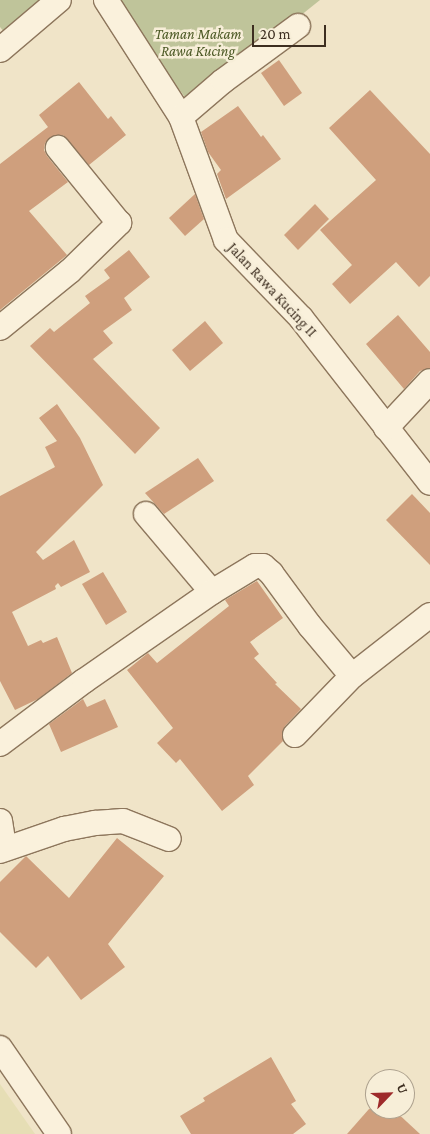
<!DOCTYPE html>
<html>
<head>
<meta charset="utf-8">
<style>
  body { margin:0 }
  #map { position:relative; width:430px; height:1134px; overflow:hidden; background:#f0e4c8; font-family:"Crimson Pro",serif }
  div>[style] { position:absolute }
  .farmland>* { inset:0; background:#e6deb5 }
  .cemetery>* { inset:0; background:#bfc49a }
  .building>* { inset:0; background:#cf9f7d }
  .roads { filter:drop-shadow(1px 0 #8d765c) drop-shadow(-1px 0 #8d765c) drop-shadow(0 1px #8d765c) drop-shadow(0 -1px #8d765c) }
  .street>* { height:24px; margin:-12px; padding:0 12px; transform-origin:12px; border-radius:12px; background:#faf1dc }
  span { translate:-50% -50%; white-space:nowrap; text-align:center; line-height:1.15; -webkit-text-stroke:5px #f7eed8; paint-order:stroke }
  .park-label { font-size:15px; color:#4d5a26; font-style:italic }
  .street-label { font-size:15px; color:#3d2e20 }
  .north { position:absolute; left:365px; top:1069px; width:50px; height:50px; box-sizing:border-box; background:#f7eed8; border:1px solid #ada18e; border-radius:50%; rotate:66deg; font-size:14px; font-weight:700; line-height:20px; text-align:center; color:#3d2e20 }
  .north::after { content:''; display:block; margin:auto; width:18px; height:22px; background:#9e2a2b; clip-path:polygon(50% 0,100% 100%,50% 72%,0 100%) }
  .scale { position:absolute; left:252px; top:25px; width:74px; height:22px; box-sizing:border-box; border:2px solid #3d2e20; border-top:0; padding-left:6px; font-size:15px; line-height:18px; white-space:nowrap; color:#3d2e20; -webkit-text-stroke:4px #f7eed8; paint-order:stroke }
</style>
</head>
<body>
<div id="map">
  <div class="farmland">
    <div style="clip-path:polygon(0 1084px,35px 1134px,0 1134px)"></div>
  </div>
  <div class="cemetery">
    <div style="clip-path:polygon(0 0,51px 0,9px 38px,0 27px)"></div>
    <div style="clip-path:polygon(113px 0,320px 0,190px 104px)"></div>
  </div>
  <div class="building">
    <div style="clip-path:polygon(279px 60px,302px 93px,284px 106px,261px 73px)"></div>
    <div style="clip-path:polygon(79px 82px,108px 119px,111px 116px,126px 135px,89px 165px,63px 135px,55px 135px,45px 143px,44px 150px,47px 156px,68px 182px,29px 211px,67px 255px,0 310px,0 164px,48px 127px,39px 115px)"></div>
    <div style="clip-path:polygon(370px 90px,430px 154px,430px 276px,419px 287px,396px 262px,350px 304px,332px 284px,352px 265px,320px 230px,376px 180px,329px 128px)"></div>
    <div style="clip-path:polygon(238px 106px,261px 137px,263px 135px,281px 159px,226px 199px,217px 174px,221px 170px,208px 152px,201px 132px)"></div>
    <div style="clip-path:polygon(195px 194px,204px 219px,185px 236px,169px 218px)"></div>
    <div style="clip-path:polygon(315px 204px,329px 219px,298px 250px,284px 235px)"></div>
    <div style="clip-path:polygon(129px 250px,150px 277px,124px 298px,132px 310px,103px 331px,113px 343px,93px 359px,160px 428px,135px 454px,30px 346px,50px 328px,54px 332px,90px 303px,85px 296px,110px 278px,104px 270px)"></div>
    <div style="clip-path:polygon(398px 315px,430px 352px,430px 368px,420px 371px,404px 389px,366px 344px)"></div>
    <div style="clip-path:polygon(205px 321px,223px 343px,190px 371px,172px 350px)"></div>
    <div style="clip-path:polygon(57px 404px,80px 438px,103px 485px,36px 552px,43px 560px,74px 540px,90px 572px,61px 587px,58px 583px,55px 586px,56px 589px,12px 612px,28px 646px,41px 640px,43px 643px,57px 637px,72px 673px,38px 699px,15px 710px,0 681px,0 496px,55px 467px,45px 447px,57px 441px,39px 418px)"></div>
    <div style="clip-path:polygon(198px 458px,214px 481px,164px 514px,145px 493px)"></div>
    <div style="clip-path:polygon(412px 494px,430px 513px,430px 565px,386px 520px)"></div>
    <div style="clip-path:polygon(103px 572px,127px 612px,106px 625px,82px 584px)"></div>
    <div style="clip-path:polygon(257px 581px,283px 618px,250px 642px,259px 654px,254px 658px,277px 683px,275px 684px,301px 709px,285px 726px,282px 732px,283px 741px,248px 776px,254px 785px,222px 811px,180px 759px,176px 763px,157px 743px,173px 728px,127px 670px,148px 653px,157px 663px,229px 606px,225px 600px)"></div>
    <div style="clip-path:polygon(83px 699px,87px 707px,105px 699px,118px 727px,61px 752px,49px 724px)"></div>
    <div style="clip-path:polygon(117px 838px,164px 876px,108px 944px,125px 967px,81px 1000px,48px 956px,36px 968px,0 932px,0 882px,26px 856px,69px 898px)"></div>
    <div style="clip-path:polygon(271px 1057px,296px 1101px,291px 1104px,306px 1124px,293px 1134px,191px 1134px,180px 1116px,205px 1101px,203px 1098px)"></div>
    <div style="clip-path:polygon(369px 1109px,393px 1109px,420px 1134px,347px 1134px)"></div>
  </div>
  <div class="roads">
    <div class="street">
      <div style="left:106px;top:0;width:139px;rotate:57.3deg"></div>
      <div style="left:181px;top:117px;width:131px;rotate:69.9deg"></div>
      <div style="left:226px;top:240px;width:108px;rotate:46.1deg"></div>
      <div style="left:301px;top:318px;width:209px;rotate:52deg"></div>
      <div style="left:0;top:50px;width:77px;rotate:-40.3deg"></div>
      <div style="left:181px;top:117px;width:55px;rotate:-40.6deg"></div>
      <div style="left:223px;top:81px;width:93px;rotate:-36.3deg"></div>
      <div style="left:0;top:328px;width:90px;rotate:-39.2deg"></div>
      <div style="left:70px;top:271px;width:69px;rotate:-44.4deg"></div>
      <div style="left:119px;top:223px;width:97px;rotate:-129.1deg"></div>
      <div style="left:386px;top:428px;width:64px;rotate:-46.9deg"></div>
      <div style="left:146px;top:514px;width:102px;rotate:49.8deg"></div>
      <div style="left:295px;top:735px;width:82px;rotate:-46deg"></div>
      <div style="left:352px;top:676px;width:99px;rotate:-38deg"></div>
      <div style="left:0;top:744px;width:105px;rotate:-36.9deg"></div>
      <div style="left:84px;top:681px;width:156px;rotate:-34.8deg"></div>
      <div style="left:212px;top:592px;width:50px;rotate:-31.2deg"></div>
      <div style="left:255px;top:566px;width:8px"></div>
      <div style="left:263px;top:566px;width:11px;rotate:41deg"></div>
      <div style="left:271px;top:573px;width:66px;rotate:53.7deg"></div>
      <div style="left:310px;top:626px;width:65px;rotate:50deg"></div>
      <div style="left:0;top:821px;width:18px;rotate:81deg"></div>
      <div style="left:3px;top:839px;width:6px;rotate:121deg"></div>
      <div style="left:0;top:851px;width:68px;rotate:-19deg"></div>
      <div style="left:64px;top:829px;width:32px;rotate:-11deg"></div>
      <div style="left:95px;top:823px;width:28px;rotate:-4deg"></div>
      <div style="left:123px;top:821px;width:49px;rotate:21.4deg"></div>
      <div style="left:0;top:1048px;width:104px;rotate:55.5deg"></div>
    </div>
  </div>
  <div class="park-label">
    <span style="left:198px;top:43px">Taman Makam<br>Rawa Kucing</span>
  </div>
  <div class="street-label">
    <span style="left:272px;top:290px;rotate:47deg">Jalan Rawa Kucing II</span>
  </div>
  <div class="north">U</div>
  <div class="scale">20 m</div>
</div>
</body>
</html>
